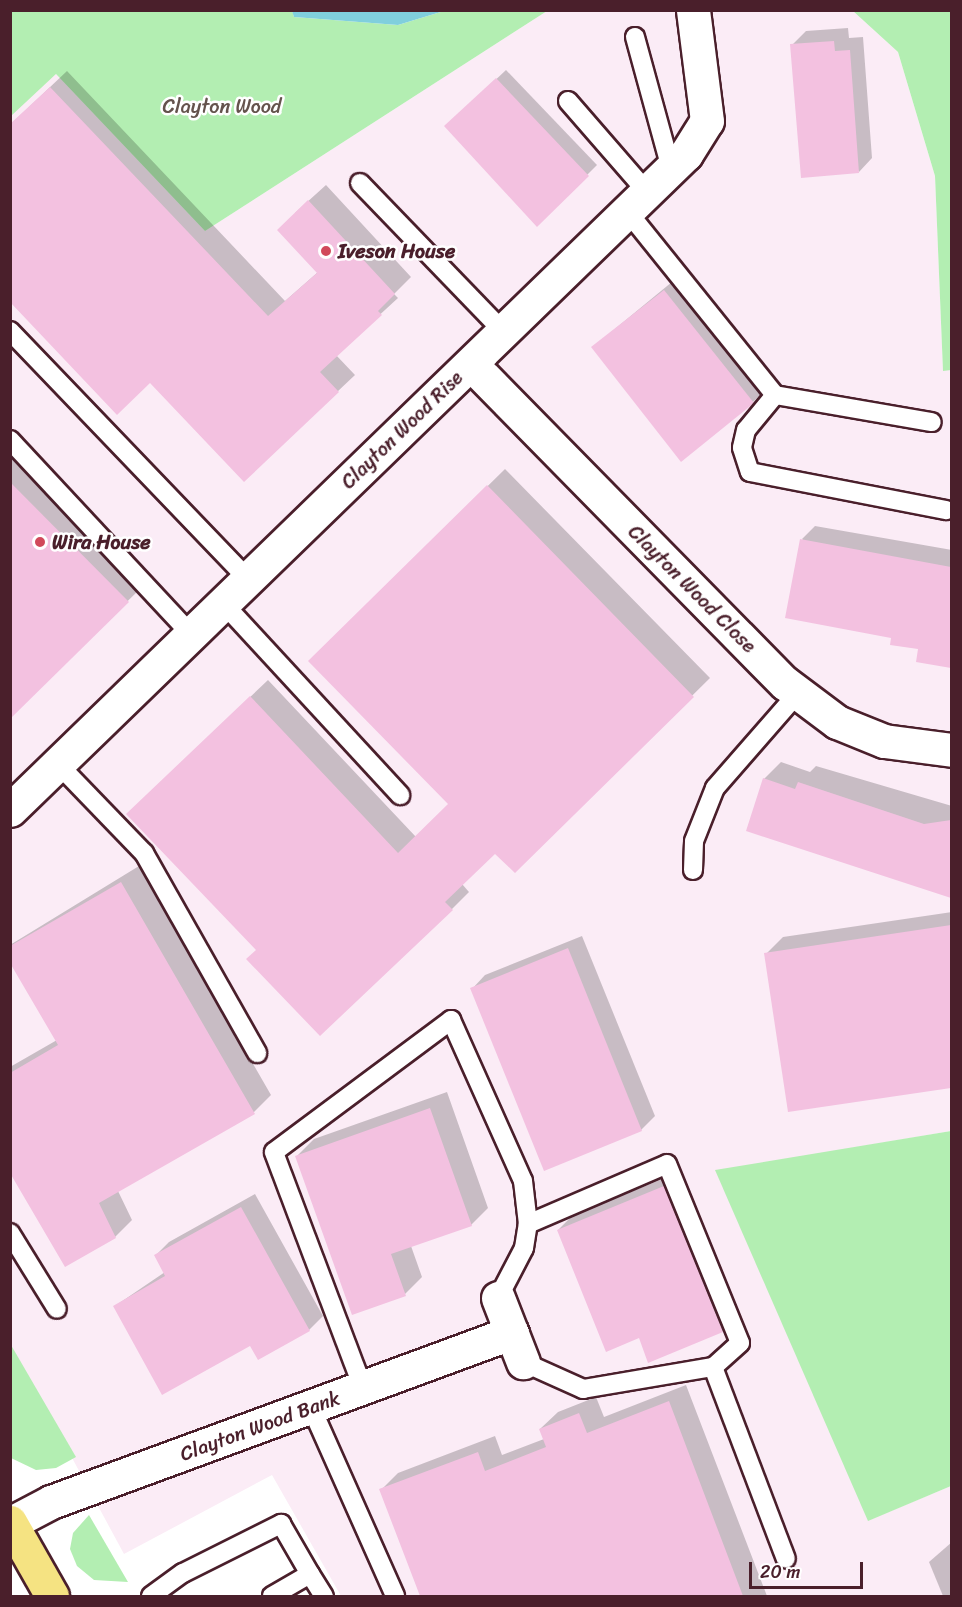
<!DOCTYPE html>
<html>
<head>
<meta charset="utf-8">
<style>
  body { margin:0 }
  #map { position:relative; width:962px; height:1607px; overflow:hidden; background:#fff; font-family:Sriracha,sans-serif }
  div>[style] { position:absolute }
  .built>* { inset:0; background:#fbecf6 }
  .green>* { inset:0; background:#b3eeb2 }
  .water>* { inset:0; background:#80cfdd }
  .shadow>* { inset:0; background:#0003 }
  .building>* { inset:0; background:#f3c1e0 }
  .roads { filter:drop-shadow(2px 0 #4a1f2b) drop-shadow(-2px 0 #4a1f2b) drop-shadow(0 2px #4a1f2b) drop-shadow(0 -2px #4a1f2b) }
  .lane>* { height:18px; margin:-9px; padding:0 9px; transform-origin:9px; border-radius:9px; background:#fff }
  .street>* { height:33px; margin:-16.5px; padding:0 16.5px; transform-origin:16.5px; border-radius:16.5px; background:#fff }
  .highway>* { height:33px; margin:-16.5px; padding:0 16.5px; transform-origin:16.5px; border-radius:16.5px; background:#f5e382 }
  .dots>* { width:16px; height:16px; translate:-50% -50%; box-sizing:border-box; border:3px solid #fff; border-radius:50% }
  span { translate:-50% -50%; white-space:nowrap; text-align:center; line-height:1.15; -webkit-text-stroke:5px #fff; paint-order:stroke }
  .park-label { font-size:20px; color:#64534d }
  .poi-label { font-size:20px; color:#4a1f2b; font-weight:700 }
  .left { translate:0 -50%; text-align:left }
  .street-label { font-size:20px; color:#4a1f2b }
  .frame { position:absolute; inset:0; border:12px solid #4a1f2b; pointer-events:none }
  .scale { position:absolute; left:749px; top:1562px; width:114px; height:27px; box-sizing:border-box; border:3px solid #4a1f2b; border-top:0; padding-left:8px; font-size:18px; line-height:21px; white-space:nowrap; color:#4a1f2b; -webkit-text-stroke:4px #fff; paint-order:stroke }
</style>
</head>
<body>
<div id="map">
  <div class="built">
    <div style="clip-path:polygon(547px 11px,853px 11px,898px 52px,935px 176px,943px 370px,952px 370px,951px 1131px,716px 1171px,869px 1520px,951px 1486px,951px 1596px,341px 1596px,272px 1475px,124px 1554px,11px 1345px,10px 116px,56px 74px,205px 231px)"></div>
  </div>
  <div class="green">
    <div style="clip-path:polygon(292px 10px,294px 17px,398px 25px,444px 11px,547px 11px,205px 231px,56px 74px,11px 116px,11px 11px)"></div>
    <div style="clip-path:polygon(853px 11px,951px 11px,951px 370px,943px 371px,935px 176px,898px 52px)"></div>
    <div style="clip-path:polygon(951px 1131px,951px 1486px,868px 1521px,715px 1170px)"></div>
    <div style="clip-path:polygon(11px 1345px,76px 1457px,56px 1468px,36px 1470px,11px 1458px)"></div>
    <div style="clip-path:polygon(89px 1515px,128px 1582px,94px 1580px,77px 1566px,70px 1549px,73px 1533px)"></div>
  </div>
  <div class="water">
    <div style="clip-path:polygon(292px 11px,292px 10px,444px 11px,398px 25px,294px 17px)"></div>
  </div>
  <div class="shadow">
    <div style="clip-path:polygon(848px 28px,849px 38px,863px 37px,872px 158px,859px 172px,792px 45px,806px 31px)"></div>
    <div style="clip-path:polygon(506px 70px,597px 165px,537px 225px,456px 117px)"></div>
    <div style="clip-path:polygon(67px 71px,285px 301px,318px 272px,295px 213px,326px 185px,411px 277px,394px 294px,398px 298px,336px 355px,355px 375px,244px 480px,10px 125px)"></div>
    <div style="clip-path:polygon(678px 277px,766px 389px,753px 402px,593px 347px)"></div>
    <div style="clip-path:polygon(10px 447px,145px 584px,10px 717px)"></div>
    <div style="clip-path:polygon(505px 469px,710px 678px,515px 871px,495px 852px,462px 884px,469px 892px,452px 909px,258px 950px,145px 797px,268px 680px,416px 837px,450px 804px,310px 661px)"></div>
    <div style="clip-path:polygon(815px 526px,952px 550px,952px 666px,917px 661px,919px 648px,893px 637px,802px 539px)"></div>
    <div style="clip-path:polygon(781px 762px,810px 772px,816px 766px,952px 806px,952px 896px,747px 830px,764px 779px)"></div>
    <div style="clip-path:polygon(139px 866px,271px 1095px,254px 1112px,118px 1191px,132px 1220px,115px 1237px,10px 1170px,10px 1067px,57px 1040px,10px 960px,10px 945px)"></div>
    <div style="clip-path:polygon(952px 912px,952px 1086px,789px 1110px,766px 954px,783px 937px)"></div>
    <div style="clip-path:polygon(582px 936px,655px 1116px,641px 1130px,472px 989px,485px 975px)"></div>
    <div style="clip-path:polygon(447px 1092px,488px 1208px,471px 1225px,411px 1246px,422px 1277px,405px 1294px,297px 1156px,314px 1139px)"></div>
    <div style="clip-path:polygon(677px 1173px,736px 1317px,723px 1331px,649px 1361px,640px 1337px,558px 1230px,572px 1216px)"></div>
    <div style="clip-path:polygon(255px 1194px,323px 1316px,309px 1330px,259px 1358px,251px 1344px,115px 1306px,165px 1272px,155px 1256px,169px 1242px)"></div>
    <div style="clip-path:polygon(686px 1385px,767px 1596px,421px 1596px,381px 1490px,398px 1473px,495px 1436px,502px 1455px,544px 1439px,540px 1429px,558px 1412px,596px 1397px,604px 1417px)"></div>
    <div style="clip-path:polygon(952px 1542px,952px 1596px,943px 1596px,929px 1562px)"></div>
  </div>
  <div class="building">
    <div style="clip-path:polygon(834px 41px,835px 51px,850px 50px,859px 173px,801px 178px,790px 44px)"></div>
    <div style="clip-path:polygon(496px 78px,589px 176px,537px 227px,444px 126px)"></div>
    <div style="clip-path:polygon(50px 87px,268px 316px,317px 273px,277px 230px,308px 200px,395px 294px,378px 311px,382px 315px,320px 372px,339px 392px,244px 482px,150px 383px,117px 415px,10px 302px,10px 124px)"></div>
    <div style="clip-path:polygon(664px 290px,754px 403px,681px 462px,591px 347px)"></div>
    <div style="clip-path:polygon(10px 482px,129px 602px,10px 719px)"></div>
    <div style="clip-path:polygon(487px 485px,694px 697px,515px 873px,495px 854px,445px 902px,453px 910px,320px 1036px,246px 959px,256px 950px,126px 814px,250px 696px,398px 853px,448px 804px,308px 661px)"></div>
    <div style="clip-path:polygon(800px 539px,951px 567px,951px 668px,916px 662px,918px 649px,890px 645px,891px 638px,785px 618px)"></div>
    <div style="clip-path:polygon(763px 778px,795px 789px,798px 782px,924px 824px,951px 820px,951px 898px,746px 831px)"></div>
    <div style="clip-path:polygon(121px 882px,255px 1114px,99px 1203px,116px 1238px,65px 1267px,10px 1173px,10px 1073px,58px 1045px,10px 963px,10px 946px)"></div>
    <div style="clip-path:polygon(951px 925px,951px 1088px,788px 1112px,764px 953px)"></div>
    <div style="clip-path:polygon(568px 948px,642px 1131px,544px 1171px,470px 988px)"></div>
    <div style="clip-path:polygon(430px 1108px,472px 1226px,391px 1254px,406px 1296px,352px 1315px,295px 1156px)"></div>
    <div style="clip-path:polygon(664px 1186px,723px 1332px,648px 1363px,639px 1338px,606px 1352px,557px 1230px)"></div>
    <div style="clip-path:polygon(241px 1207px,310px 1331px,258px 1360px,250px 1346px,162px 1395px,113px 1306px,165px 1276px,154px 1255px)"></div>
    <div style="clip-path:polygon(669px 1401px,743px 1596px,420px 1596px,379px 1489px,478px 1452px,485px 1471px,546px 1447px,539px 1429px,579px 1413px,587px 1433px)"></div>
  </div>
  <div class="roads">
    <div class="lane">
      <div style="left:635px;top:37px;width:137px;rotate:74.7deg"></div>
      <div style="left:568px;top:101px;width:121px;rotate:49deg"></div>
      <div style="left:360px;top:183px;width:207px;rotate:46deg"></div>
      <div style="left:627px;top:211px;width:236px;rotate:51.2deg"></div>
      <div style="left:775px;top:395px;width:159px;rotate:9.8deg"></div>
      <div style="left:10px;top:331px;width:342px;rotate:46.2deg"></div>
      <div style="left:775px;top:395px;width:45px;rotate:129.6deg"></div>
      <div style="left:746px;top:430px;width:18px;rotate:103deg"></div>
      <div style="left:742px;top:448px;width:25px;rotate:72deg"></div>
      <div style="left:750px;top:472px;width:200px;rotate:11deg"></div>
      <div style="left:10px;top:440px;width:264px;rotate:47deg"></div>
      <div style="left:222px;top:602px;width:263px;rotate:47.3deg"></div>
      <div style="left:58px;top:764px;width:124px;rotate:46deg"></div>
      <div style="left:144px;top:853px;width:230px;rotate:60.5deg"></div>
      <div style="left:693px;top:870px;width:29px;rotate:-88deg"></div>
      <div style="left:694px;top:841px;width:57px;rotate:-68.4deg"></div>
      <div style="left:715px;top:788px;width:126px;rotate:-48.9deg"></div>
      <div style="left:10px;top:1233px;width:89px;rotate:58.3deg"></div>
      <div style="left:498px;top:1298px;width:56px;rotate:-62.5deg"></div>
      <div style="left:524px;top:1248px;width:24px;rotate:-81deg"></div>
      <div style="left:528px;top:1224px;width:151px;rotate:-23.3deg"></div>
      <div style="left:667px;top:1164px;width:193px;rotate:67.8deg"></div>
      <div style="left:740px;top:1343px;width:36px;rotate:138deg"></div>
      <div style="left:523px;top:1362px;width:66px;rotate:24.2deg"></div>
      <div style="left:583px;top:1389px;width:132px;rotate:-9.6deg"></div>
      <div style="left:713px;top:1367px;width:205px;rotate:69.2deg"></div>
      <div style="left:363px;top:1388px;width:252px;rotate:-110.7deg"></div>
      <div style="left:274px;top:1152px;width:221px;rotate:-36.7deg"></div>
      <div style="left:451px;top:1020px;width:176px;rotate:65.9deg"></div>
      <div style="left:523px;top:1181px;width:43px;rotate:83.4deg"></div>
      <div style="left:311px;top:1407px;width:207px;rotate:66deg"></div>
      <div style="left:310px;top:1574px;width:26px;rotate:58deg"></div>
      <div style="left:151px;top:1596px;width:39px;rotate:-36deg"></div>
      <div style="left:183px;top:1573px;width:110px;rotate:-26.6deg"></div>
      <div style="left:281px;top:1524px;width:58px;rotate:59.9deg"></div>
      <div style="left:310px;top:1574px;width:44px;rotate:149.9deg"></div>
    </div>
    <div class="street">
      <div style="left:471px;top:364px;width:448px;rotate:45.5deg"></div>
      <div style="left:785px;top:683px;width:65px;rotate:36.9deg"></div>
      <div style="left:837px;top:722px;width:51px;rotate:22deg"></div>
      <div style="left:884px;top:741px;width:69px;rotate:7.5deg"></div>
      <div style="left:10px;top:810px;width:942px;rotate:-44.14deg"></div>
      <div style="left:686px;top:154px;width:39px;rotate:-58deg"></div>
      <div style="left:707px;top:121px;width:112px;rotate:-97.2deg"></div>
      <div style="left:498px;top:1298px;width:69px;rotate:68.7deg"></div>
      <div style="left:11px;top:1523px;width:45px;rotate:-27.7deg"></div>
      <div style="left:51px;top:1502px;width:491px;rotate:-20.2deg"></div>
    </div>
    <div class="highway">
      <div style="left:10px;top:1522px;width:85px;rotate:60.4deg"></div>
    </div>
  </div>
  <div class="dots">
    <div style="left:326px;top:251px;background:#d1495b"></div>
    <div style="left:40px;top:542px;background:#d1495b"></div>
  </div>
  <div class="park-label">
    <span style="left:222px;top:106px">Clayton Wood</span>
  </div>
  <div class="poi-label">
    <span class="left" style="left:338px;top:251px">Iveson House</span>
    <span class="left" style="left:52px;top:542px">Wira House</span>
  </div>
  <div class="street-label">
    <span style="left:402px;top:430px;rotate:-44deg">Clayton Wood Rise</span>
    <span style="left:692px;top:589px;rotate:45deg">Clayton Wood Close</span>
    <span style="left:260px;top:1426px;rotate:-20deg">Clayton Wood Bank</span>
  </div>
  <div class="frame"></div>
  <div class="scale">20 m</div>
</div>
</body>
</html>
